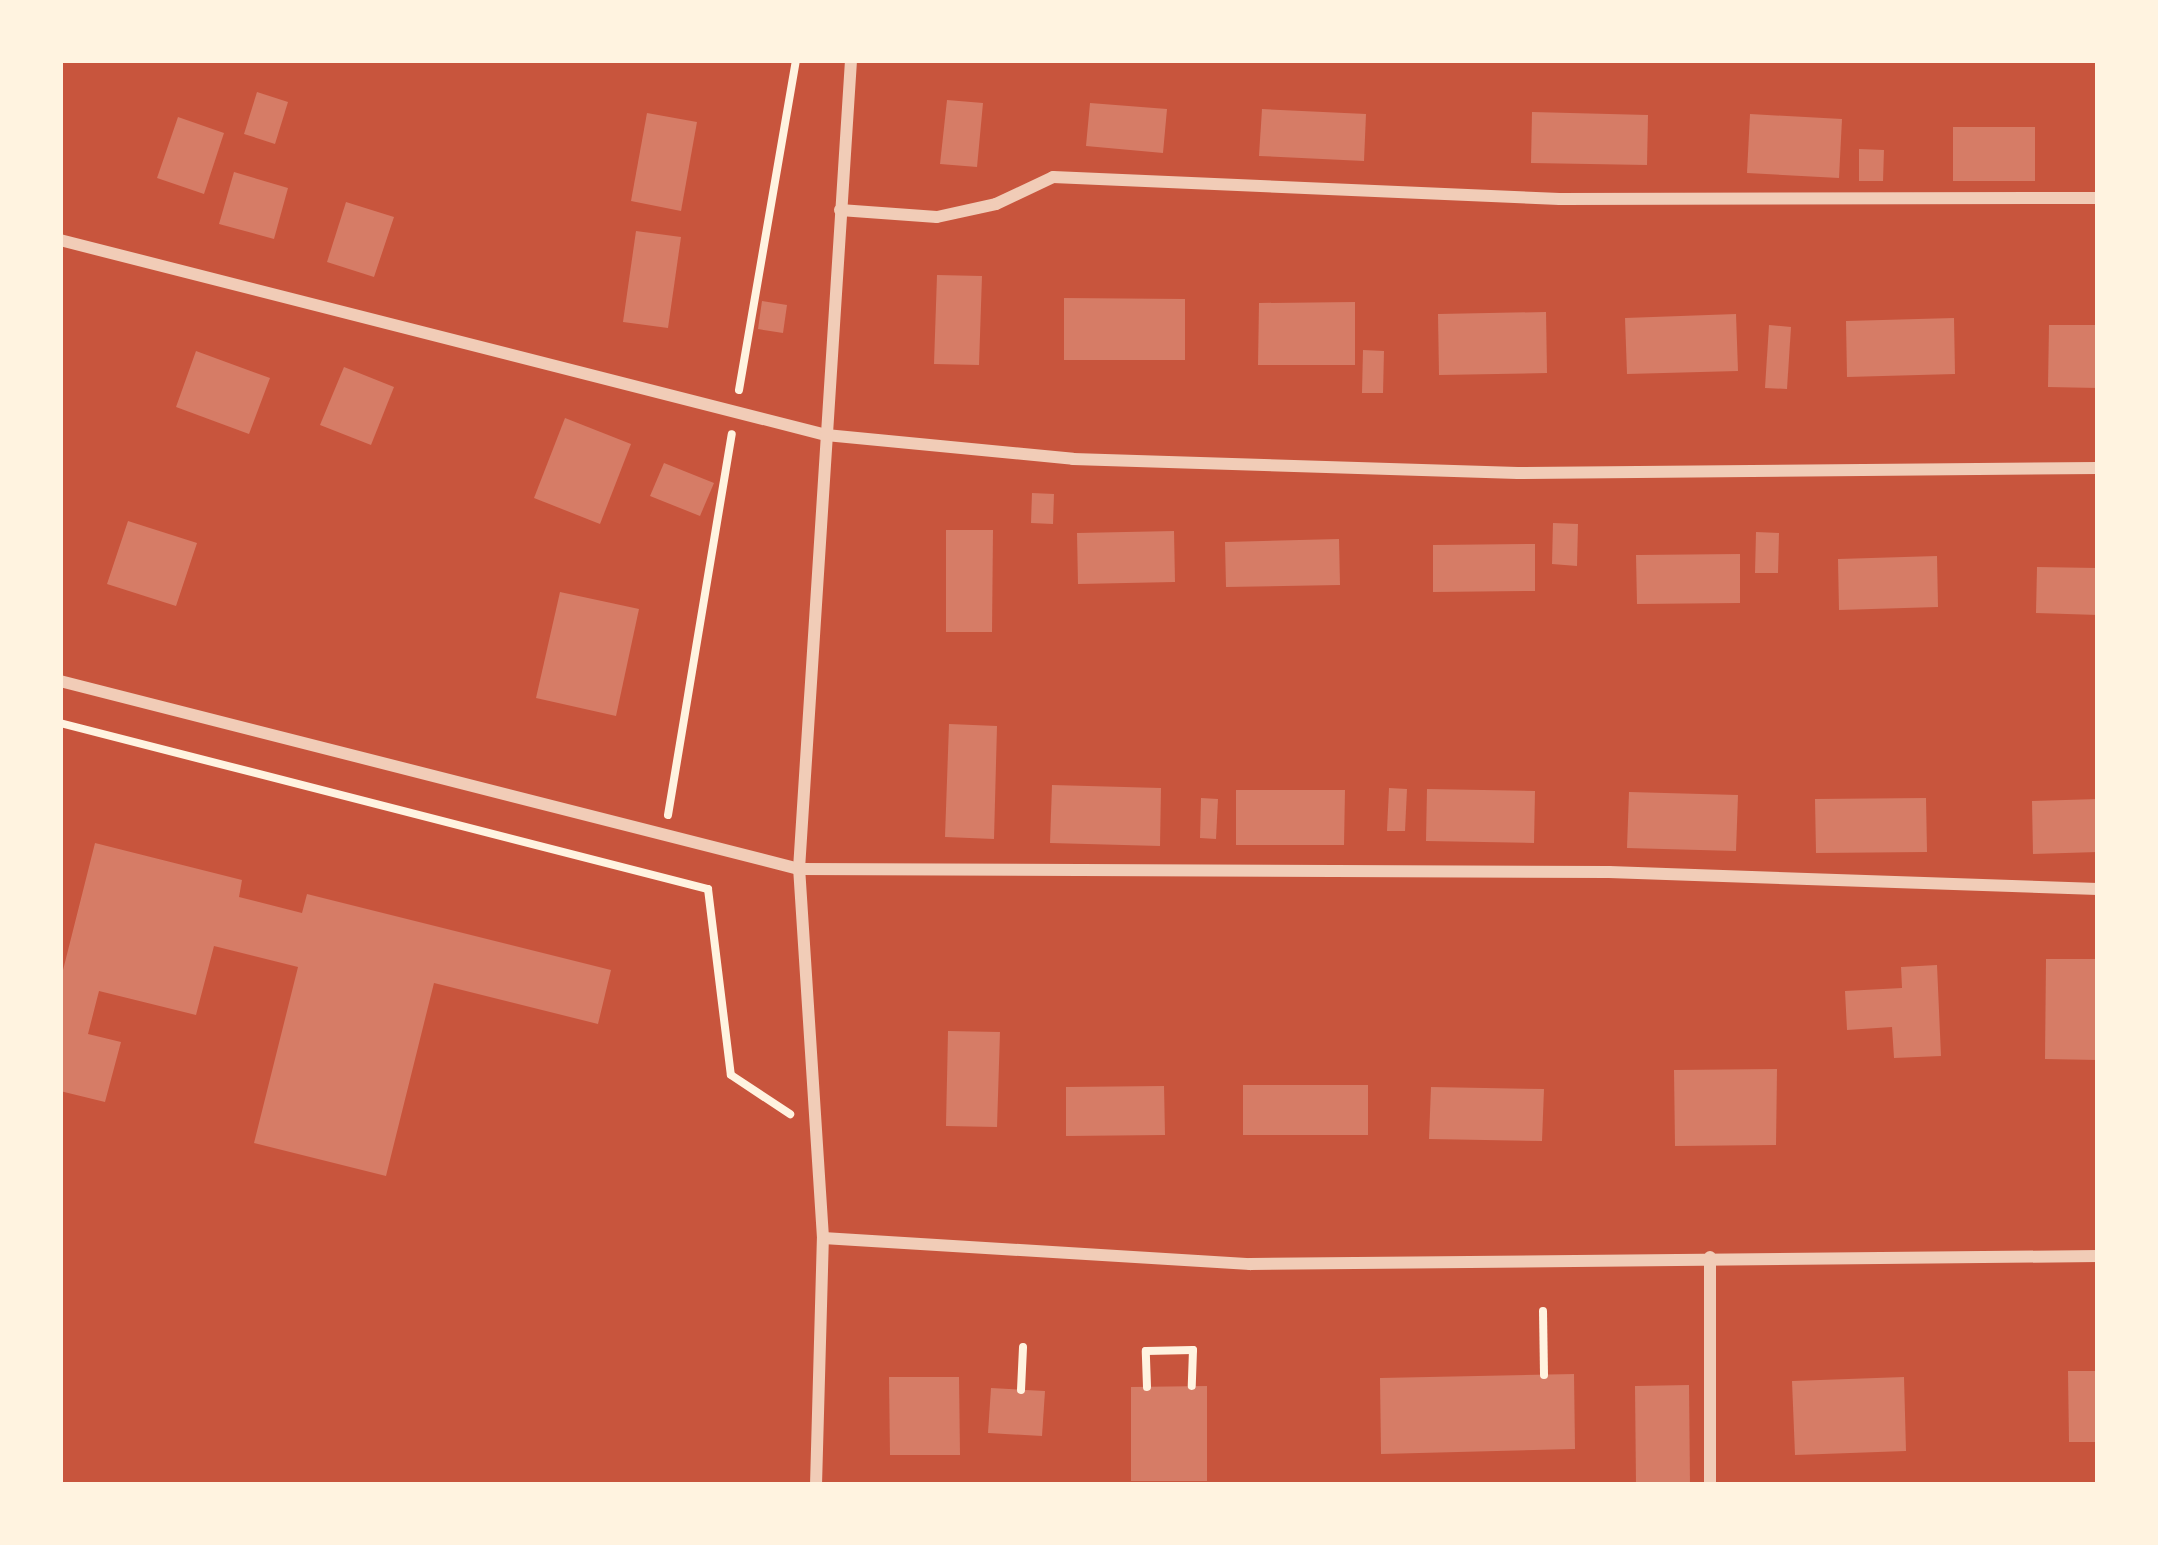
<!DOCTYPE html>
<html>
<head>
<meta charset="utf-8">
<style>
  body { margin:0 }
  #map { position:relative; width:2158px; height:1545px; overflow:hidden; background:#c8553d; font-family:"Nunito Sans",sans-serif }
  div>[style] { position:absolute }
  .building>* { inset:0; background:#d67c66 }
  .path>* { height:8px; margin:-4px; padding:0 4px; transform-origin:4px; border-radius:4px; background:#fff3e0 }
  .minor>* { height:12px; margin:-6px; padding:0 6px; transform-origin:6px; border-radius:6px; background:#f1ccb7 }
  span { translate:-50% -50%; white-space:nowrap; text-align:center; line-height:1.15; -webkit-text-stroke:9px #fff3e0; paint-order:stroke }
  .frame { position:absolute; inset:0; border:63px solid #fff3e0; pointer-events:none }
</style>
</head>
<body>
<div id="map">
  <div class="building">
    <div style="clip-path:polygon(257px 92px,288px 102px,275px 144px,244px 134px)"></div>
    <div style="clip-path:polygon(947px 100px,983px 103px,977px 167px,940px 164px)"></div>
    <div style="clip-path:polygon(1090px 103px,1167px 109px,1163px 153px,1086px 146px)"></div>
    <div style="clip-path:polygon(1262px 109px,1366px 114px,1364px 161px,1259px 156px)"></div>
    <div style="clip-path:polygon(1532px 112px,1648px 115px,1647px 165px,1531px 163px)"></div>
    <div style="clip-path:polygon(647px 113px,697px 122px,681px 211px,631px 201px)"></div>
    <div style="clip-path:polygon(1750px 114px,1842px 119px,1839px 178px,1747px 173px)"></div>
    <div style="clip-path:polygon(178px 117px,224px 133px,204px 194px,157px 178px)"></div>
    <div style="clip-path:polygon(1953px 127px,2035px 127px,2035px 181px,1953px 181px)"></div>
    <div style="clip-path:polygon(1859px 149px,1884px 150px,1883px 181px,1859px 181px)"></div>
    <div style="clip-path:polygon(234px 172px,288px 188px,274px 239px,219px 224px)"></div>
    <div style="clip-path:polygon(346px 202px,394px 217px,374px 277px,327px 262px)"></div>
    <div style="clip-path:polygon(636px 231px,681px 237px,668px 328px,623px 322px)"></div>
    <div style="clip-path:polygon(937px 275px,982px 276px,979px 365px,934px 364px)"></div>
    <div style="clip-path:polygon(1064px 298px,1185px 299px,1185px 360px,1064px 360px)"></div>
    <div style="clip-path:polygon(762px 301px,787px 305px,783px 333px,758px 329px)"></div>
    <div style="clip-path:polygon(1355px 302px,1355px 365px,1258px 365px,1259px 303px)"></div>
    <div style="clip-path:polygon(1546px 312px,1547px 373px,1439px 375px,1438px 314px)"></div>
    <div style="clip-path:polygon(1736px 314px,1738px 371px,1627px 374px,1625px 318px)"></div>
    <div style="clip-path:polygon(1954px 318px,1955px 374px,1847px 377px,1846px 321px)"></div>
    <div style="clip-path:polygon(1769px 325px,1791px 327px,1787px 389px,1765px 388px)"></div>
    <div style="clip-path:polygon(2049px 325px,2098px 325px,2098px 388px,2048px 387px)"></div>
    <div style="clip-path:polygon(1363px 350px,1384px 351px,1383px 393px,1362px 393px)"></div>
    <div style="clip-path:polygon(196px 351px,270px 378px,249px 434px,176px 407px)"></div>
    <div style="clip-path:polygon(344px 367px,394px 387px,371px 445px,320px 425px)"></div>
    <div style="clip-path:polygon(565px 418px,631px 444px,600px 524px,534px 498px)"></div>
    <div style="clip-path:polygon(664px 463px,714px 483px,700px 516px,650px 496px)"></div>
    <div style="clip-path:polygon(1032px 493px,1054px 494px,1053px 524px,1031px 523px)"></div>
    <div style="clip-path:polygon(128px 521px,197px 543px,176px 606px,107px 584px)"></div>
    <div style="clip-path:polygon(1553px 523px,1578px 524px,1577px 566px,1552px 564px)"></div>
    <div style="clip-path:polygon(946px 530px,993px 530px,992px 632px,946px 632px)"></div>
    <div style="clip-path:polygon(1174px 531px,1175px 582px,1078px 584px,1077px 533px)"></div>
    <div style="clip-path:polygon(1756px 532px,1779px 533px,1778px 573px,1755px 573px)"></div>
    <div style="clip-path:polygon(1339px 539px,1340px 585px,1226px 587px,1225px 542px)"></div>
    <div style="clip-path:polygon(1535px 544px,1535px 591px,1433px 592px,1433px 545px)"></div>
    <div style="clip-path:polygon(1740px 554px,1740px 603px,1637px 604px,1636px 555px)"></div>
    <div style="clip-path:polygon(1937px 556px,1938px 607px,1839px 610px,1838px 559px)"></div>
    <div style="clip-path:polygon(2037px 567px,2098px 568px,2098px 615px,2036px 613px)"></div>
    <div style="clip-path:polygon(560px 592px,639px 609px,616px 716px,536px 698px)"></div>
    <div style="clip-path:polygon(949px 724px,997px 726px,994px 839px,945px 837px)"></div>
    <div style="clip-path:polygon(1052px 785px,1161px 788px,1160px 846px,1050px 843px)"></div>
    <div style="clip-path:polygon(1389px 788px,1407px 789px,1405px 831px,1387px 831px)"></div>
    <div style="clip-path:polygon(1427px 789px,1535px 791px,1534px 843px,1426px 841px)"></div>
    <div style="clip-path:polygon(1236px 790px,1345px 790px,1344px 845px,1236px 845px)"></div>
    <div style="clip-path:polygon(1629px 792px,1738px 795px,1736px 851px,1627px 848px)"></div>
    <div style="clip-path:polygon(1201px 798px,1218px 799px,1216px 839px,1200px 838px)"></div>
    <div style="clip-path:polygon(1926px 798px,1927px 852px,1816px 853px,1815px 799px)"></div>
    <div style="clip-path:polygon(2098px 799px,2098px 852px,2033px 854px,2032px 801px)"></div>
    <div style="clip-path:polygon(95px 843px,242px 880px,239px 897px,302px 913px,307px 894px,611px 970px,598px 1024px,434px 983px,386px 1176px,254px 1143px,298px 967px,214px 946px,196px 1015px,99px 991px,88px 1034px,121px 1042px,105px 1102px,60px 1091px,60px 982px)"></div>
    <div style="clip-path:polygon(2046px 959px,2098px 959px,2098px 1060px,2045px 1059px)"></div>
    <div style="clip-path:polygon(1937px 965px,1941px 1056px,1894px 1058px,1892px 1027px,1847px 1030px,1845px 991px,1902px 988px,1901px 967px)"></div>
    <div style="clip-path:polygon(948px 1031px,1000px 1032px,997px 1127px,946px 1126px)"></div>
    <div style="clip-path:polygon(1777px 1069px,1776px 1145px,1675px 1146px,1674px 1070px)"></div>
    <div style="clip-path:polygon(1243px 1085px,1368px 1085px,1368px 1135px,1243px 1135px)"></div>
    <div style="clip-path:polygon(1164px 1086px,1165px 1135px,1066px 1136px,1066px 1087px)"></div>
    <div style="clip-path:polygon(1431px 1087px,1544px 1089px,1542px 1141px,1429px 1139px)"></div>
    <div style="clip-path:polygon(2068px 1371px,2098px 1371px,2098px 1442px,2069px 1442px)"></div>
    <div style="clip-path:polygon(1574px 1374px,1575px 1449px,1381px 1454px,1380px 1378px)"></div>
    <div style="clip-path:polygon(889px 1377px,959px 1377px,960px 1455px,890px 1455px)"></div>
    <div style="clip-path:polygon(1904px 1377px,1906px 1451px,1795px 1455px,1792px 1381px)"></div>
    <div style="clip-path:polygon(1689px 1385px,1690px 1485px,1636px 1485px,1635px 1386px)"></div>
    <div style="clip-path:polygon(1207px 1386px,1207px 1481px,1131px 1481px,1131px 1387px)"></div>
    <div style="clip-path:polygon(991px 1388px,1045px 1391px,1042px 1436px,988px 1433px)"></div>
  </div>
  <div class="path">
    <div style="left:739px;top:390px;width:335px;rotate:-80.2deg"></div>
    <div style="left:60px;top:723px;width:669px;rotate:14.37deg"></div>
    <div style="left:708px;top:889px;width:187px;rotate:83deg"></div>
    <div style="left:731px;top:1075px;width:71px;rotate:33.5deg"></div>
    <div style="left:668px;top:815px;width:386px;rotate:-80.5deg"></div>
    <div style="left:1543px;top:1311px;width:64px;rotate:89.1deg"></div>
    <div style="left:1147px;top:1387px;width:36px;rotate:-92deg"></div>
    <div style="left:1146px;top:1351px;width:47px;rotate:-1.2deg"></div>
    <div style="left:1193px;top:1350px;width:36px;rotate:92deg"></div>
    <div style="left:1021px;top:1390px;width:43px;rotate:-87.3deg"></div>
  </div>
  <div class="minor">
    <div style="left:840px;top:210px;width:97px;rotate:4.1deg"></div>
    <div style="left:937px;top:217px;width:60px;rotate:-12.4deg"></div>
    <div style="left:996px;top:204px;width:63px;rotate:-25.3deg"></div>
    <div style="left:1053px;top:177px;width:507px;rotate:2.48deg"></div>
    <div style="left:1560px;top:199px;width:538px;rotate:-0.11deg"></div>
    <div style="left:60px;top:240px;width:790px;rotate:14.28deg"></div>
    <div style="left:826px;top:435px;width:248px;rotate:5.5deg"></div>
    <div style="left:1073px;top:459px;width:445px;rotate:1.8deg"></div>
    <div style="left:1518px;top:473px;width:580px;rotate:-0.49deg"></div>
    <div style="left:60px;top:681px;width:763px;rotate:14.27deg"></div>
    <div style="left:799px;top:869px;width:810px;rotate:0.21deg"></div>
    <div style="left:1609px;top:872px;width:489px;rotate:2deg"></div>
    <div style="left:823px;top:1238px;width:428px;rotate:3.5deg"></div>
    <div style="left:1250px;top:1264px;width:848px;rotate:-0.54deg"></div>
    <div style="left:1710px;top:1257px;width:228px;rotate:90deg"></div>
    <div style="left:816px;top:1485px;width:247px;rotate:-88.4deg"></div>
    <div style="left:823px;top:1238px;width:370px;rotate:-93.7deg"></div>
    <div style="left:799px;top:869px;width:811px;rotate:-86.32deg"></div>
  </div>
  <div class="frame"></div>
</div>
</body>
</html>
